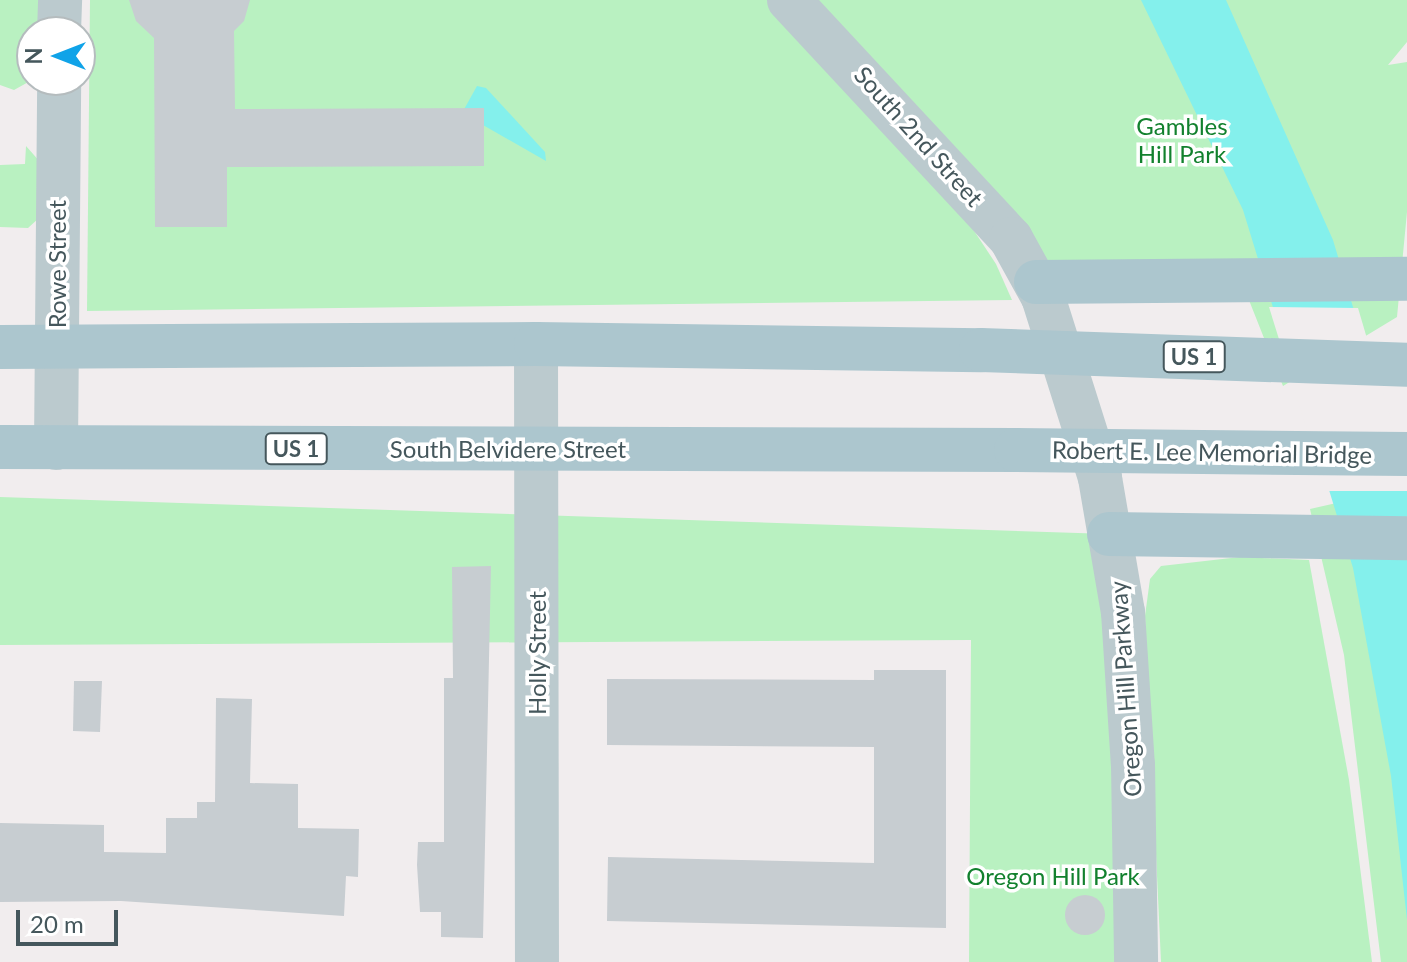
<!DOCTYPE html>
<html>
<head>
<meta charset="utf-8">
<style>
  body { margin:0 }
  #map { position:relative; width:1407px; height:962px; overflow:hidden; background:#f1edee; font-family:Lato,sans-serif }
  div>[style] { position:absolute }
  .green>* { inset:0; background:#b9f1c1 }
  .water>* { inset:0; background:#84f0ec }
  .pier>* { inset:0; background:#f1edee }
  .building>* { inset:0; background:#c7cdd1 }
  .round { border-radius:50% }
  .minor>* { height:44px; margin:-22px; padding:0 22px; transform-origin:22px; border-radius:22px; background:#bbcace }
  .major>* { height:44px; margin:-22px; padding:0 22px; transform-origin:22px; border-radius:22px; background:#acc6ce }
  .major-bridge>* { height:44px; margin:-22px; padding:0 22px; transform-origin:22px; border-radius:22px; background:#acc6ce }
  span { translate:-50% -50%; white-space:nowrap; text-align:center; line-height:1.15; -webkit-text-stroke:7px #fff; paint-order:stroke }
  .shield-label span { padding:2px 6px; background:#fff; border:2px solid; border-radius:6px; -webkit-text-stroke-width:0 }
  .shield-label { font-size:22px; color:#45575c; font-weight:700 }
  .park-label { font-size:24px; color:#12812e }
  .street-label { font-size:24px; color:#45575c }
  .north { position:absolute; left:16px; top:16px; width:80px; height:80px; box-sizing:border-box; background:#fff; border:2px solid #b5bcbe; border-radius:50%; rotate:270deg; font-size:22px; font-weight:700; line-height:32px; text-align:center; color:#45575c }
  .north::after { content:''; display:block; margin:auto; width:28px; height:36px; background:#10a3e8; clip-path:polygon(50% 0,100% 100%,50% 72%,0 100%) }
  .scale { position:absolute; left:16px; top:910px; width:102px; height:36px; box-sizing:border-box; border:4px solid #45575c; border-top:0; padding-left:10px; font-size:24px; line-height:28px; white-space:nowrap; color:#45575c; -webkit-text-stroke:6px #fff; paint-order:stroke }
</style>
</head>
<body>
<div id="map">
  <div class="green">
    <div style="clip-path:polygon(0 0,42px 0,41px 32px,32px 32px,32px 80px,14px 90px,0 85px)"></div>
    <div style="clip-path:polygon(90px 0,769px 0,922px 152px,996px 264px,1012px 300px,87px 311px)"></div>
    <div style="clip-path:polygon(789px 0,1407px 0,1407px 42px,1388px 65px,1407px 62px,1407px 212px,1397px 317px,1283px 386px,1241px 280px,1036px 282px)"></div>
    <div style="clip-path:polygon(26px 146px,41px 163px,39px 218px,28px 228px,0 227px,0 165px,25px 164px)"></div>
    <div style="clip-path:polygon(1407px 487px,1407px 962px,1381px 962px,1344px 655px,1310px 509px)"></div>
    <div style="clip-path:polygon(0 497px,1109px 534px,1136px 962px,969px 962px,971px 640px,0 645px)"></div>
    <div style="clip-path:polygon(1240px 557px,1309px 560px,1349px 780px,1372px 962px,1161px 962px,1145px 616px,1150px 579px,1161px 566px)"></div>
  </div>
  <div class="water">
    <div style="clip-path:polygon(1141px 0,1226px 0,1333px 240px,1407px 488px,1407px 920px,1391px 776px,1353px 568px,1243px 210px)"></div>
    <div style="clip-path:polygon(477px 86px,486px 88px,545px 152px,546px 161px,462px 113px)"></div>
  </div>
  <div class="pier">
    <div style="clip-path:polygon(1269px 307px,1358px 308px,1407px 474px,1407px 491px,1326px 491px)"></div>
  </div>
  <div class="building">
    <div style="clip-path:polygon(129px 0,250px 0,244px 21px,234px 31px,235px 109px,484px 108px,484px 166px,227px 167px,227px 227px,155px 227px,154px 38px,136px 21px)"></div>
    <div style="clip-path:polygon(491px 566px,483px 938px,441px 937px,441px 912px,420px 912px,417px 865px,418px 842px,444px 842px,444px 678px,453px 678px,452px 567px)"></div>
    <div style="clip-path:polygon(874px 670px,946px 670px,946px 928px,607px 921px,608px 857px,874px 863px,874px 747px,607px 745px,607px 679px,874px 680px)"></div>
    <div style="clip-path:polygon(74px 681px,102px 681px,100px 732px,73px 731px)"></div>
    <div style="clip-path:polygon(216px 698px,252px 699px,250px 783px,298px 784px,298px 828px,359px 829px,358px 877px,346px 876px,344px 916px,121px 901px,0 902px,0 823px,104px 825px,104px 852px,166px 853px,166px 818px,197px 818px,197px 802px,215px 802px)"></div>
    <div class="round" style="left:1065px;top:895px;width:40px;height:40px"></div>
  </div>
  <div class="minor">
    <div style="left:789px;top:0;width:326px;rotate:47.1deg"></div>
    <div style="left:1011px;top:239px;width:66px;rotate:61.1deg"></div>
    <div style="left:1043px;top:297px;width:190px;rotate:72.5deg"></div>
    <div style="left:1100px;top:478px;width:136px;rotate:80.3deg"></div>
    <div style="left:1123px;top:612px;width:153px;rotate:86.3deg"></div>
    <div style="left:1133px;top:765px;width:197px;rotate:89.1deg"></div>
    <div style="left:59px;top:32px;width:32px;rotate:-88deg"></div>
    <div style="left:536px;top:344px;width:618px;rotate:89.91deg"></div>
    <div style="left:56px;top:448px;width:368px;rotate:-89.5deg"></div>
  </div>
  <div class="major">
    <div style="left:1036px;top:282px;width:371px;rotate:-0.5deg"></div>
    <div style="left:0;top:347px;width:536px;rotate:-0.32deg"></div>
    <div style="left:536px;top:344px;width:445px;rotate:0.8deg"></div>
    <div style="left:0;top:447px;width:1016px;rotate:0.17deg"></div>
    <div style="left:1109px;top:534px;width:298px;rotate:0.8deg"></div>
  </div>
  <div class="major-bridge">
    <div style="left:981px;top:350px;width:426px;rotate:2deg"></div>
    <div style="left:1016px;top:450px;width:391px;rotate:0.6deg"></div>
  </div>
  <div class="shield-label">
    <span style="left:1194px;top:357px">US 1</span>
    <span style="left:296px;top:449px">US 1</span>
  </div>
  <div class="park-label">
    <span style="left:1182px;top:140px">Gambles<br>Hill Park</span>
    <span style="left:1053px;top:876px">Oregon Hill Park</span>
  </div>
  <div class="street-label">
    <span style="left:919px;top:136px;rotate:48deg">South 2nd Street</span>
    <span style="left:57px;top:264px;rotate:-90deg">Rowe Street</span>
    <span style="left:508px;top:449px">South Belvidere Street</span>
    <span style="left:1212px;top:452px;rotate:1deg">Robert E. Lee Memorial Bridge</span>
    <span style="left:537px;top:653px;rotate:-90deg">Holly Street</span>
    <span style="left:1125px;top:689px;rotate:-94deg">Oregon Hill Parkway</span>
  </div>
  <div class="north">N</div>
  <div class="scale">20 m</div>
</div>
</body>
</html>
